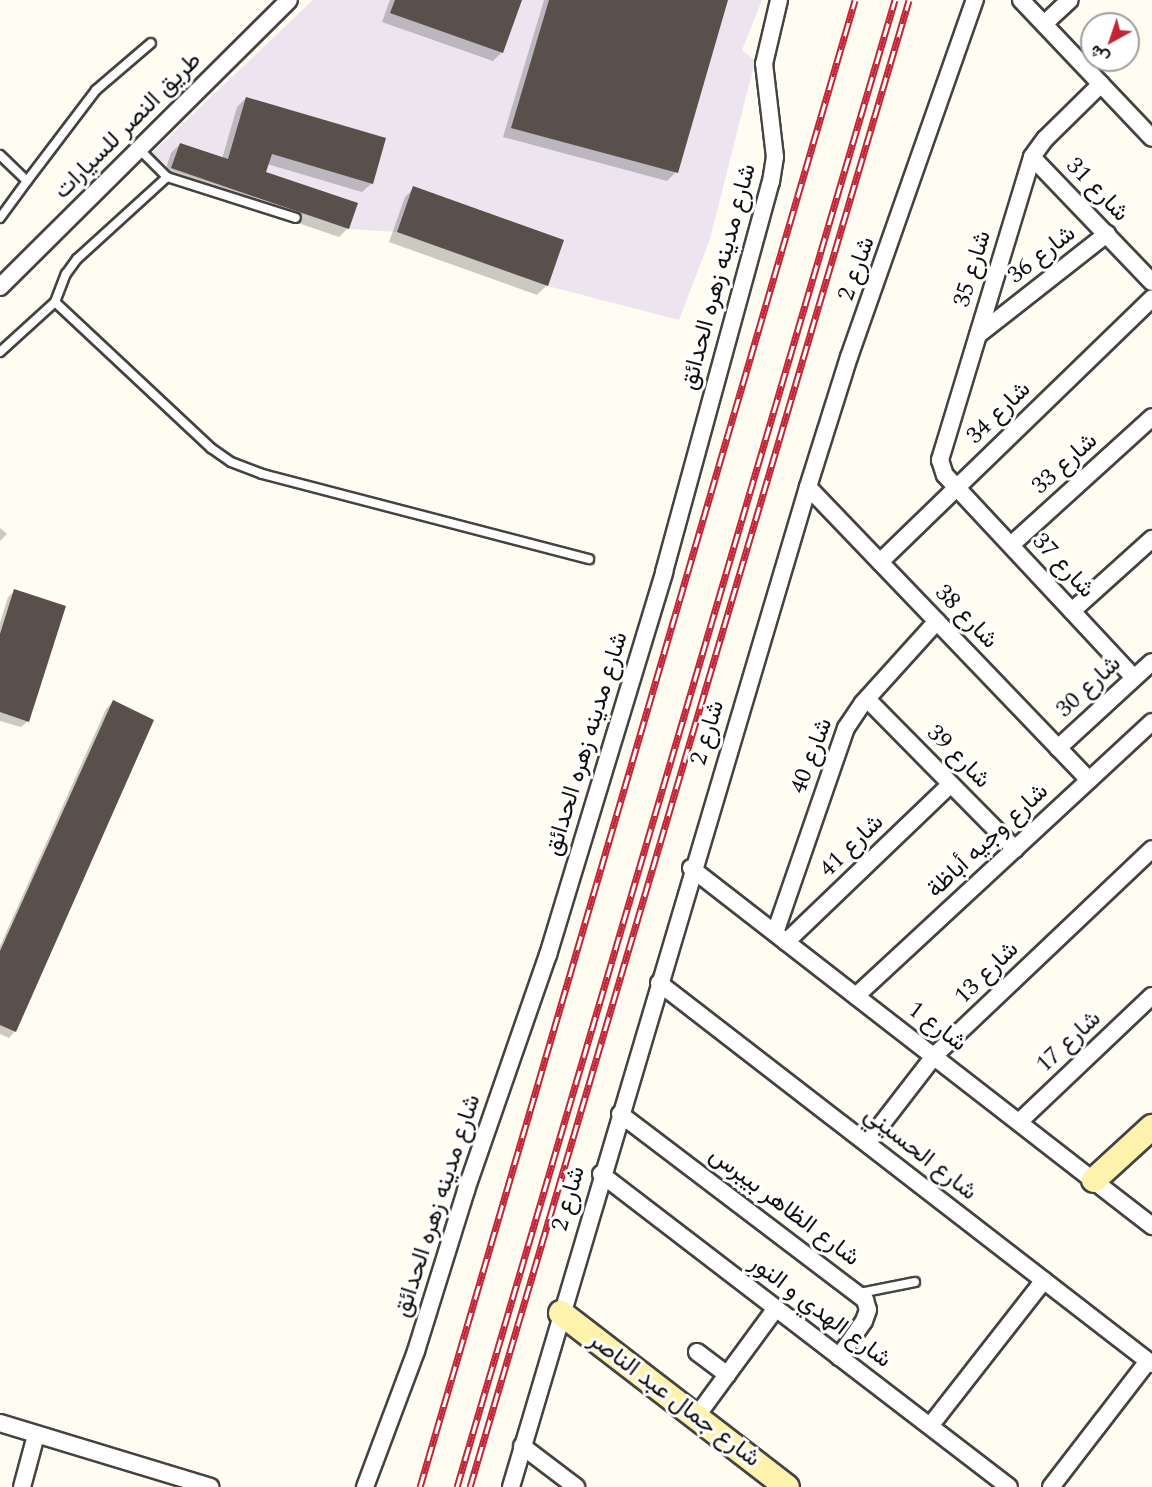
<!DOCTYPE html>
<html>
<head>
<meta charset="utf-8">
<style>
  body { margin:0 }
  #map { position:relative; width:1152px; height:1487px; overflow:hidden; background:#fffcf2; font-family:Spectral,Vazirmatn,serif }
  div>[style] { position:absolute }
  .industrial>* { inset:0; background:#ece4ee }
  .shadow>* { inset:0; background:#0003 }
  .building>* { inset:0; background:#59504c }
  .roads { filter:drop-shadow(2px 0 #434343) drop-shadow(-2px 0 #434343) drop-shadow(0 2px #434343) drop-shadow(0 -2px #434343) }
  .lane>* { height:8px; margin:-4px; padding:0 4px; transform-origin:4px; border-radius:4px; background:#fff }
  .street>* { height:16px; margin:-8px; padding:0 8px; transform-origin:8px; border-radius:8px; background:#fff }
  .secondary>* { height:24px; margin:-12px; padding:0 12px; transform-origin:12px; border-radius:12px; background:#fff2ad }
  .rail>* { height:7px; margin-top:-3.5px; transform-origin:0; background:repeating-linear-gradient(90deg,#fff 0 14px,#c22535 0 28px); box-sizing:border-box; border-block:2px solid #c22535 }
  span { translate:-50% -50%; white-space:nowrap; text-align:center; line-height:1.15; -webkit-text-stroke:6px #fff; paint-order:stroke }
  .street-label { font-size:24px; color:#101010 }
  .north { position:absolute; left:1080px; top:12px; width:60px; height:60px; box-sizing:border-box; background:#fff; border:2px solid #9f9f9f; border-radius:50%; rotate:220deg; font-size:16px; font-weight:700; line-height:24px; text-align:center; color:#101010 }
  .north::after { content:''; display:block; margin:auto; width:21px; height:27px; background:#c22535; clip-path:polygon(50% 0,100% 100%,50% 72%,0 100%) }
</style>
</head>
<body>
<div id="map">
  <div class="industrial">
    <div style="clip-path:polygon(313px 0,762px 0,742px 50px,755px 61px,710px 239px,679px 320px,548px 286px,397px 232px,349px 229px,171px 169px,152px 153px)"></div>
  </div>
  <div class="shadow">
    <div style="clip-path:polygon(390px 0,520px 0,502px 52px,493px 61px,382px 22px)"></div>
    <div style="clip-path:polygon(544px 0,727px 0,676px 172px,667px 181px,503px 137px)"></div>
    <div style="clip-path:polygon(246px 98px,372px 183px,362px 192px,267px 164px,265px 173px,348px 228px,339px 237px,163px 177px,171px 153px,180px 144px,222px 159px,237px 107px)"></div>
    <div style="clip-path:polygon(414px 188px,562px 241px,546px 286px,537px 295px,389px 242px,405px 197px)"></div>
    <div style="clip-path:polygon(0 528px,7px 534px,0 541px)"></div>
    <div style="clip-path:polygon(15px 591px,28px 721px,21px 727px,0 721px,0 623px,8px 597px)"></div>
    <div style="clip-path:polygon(113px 702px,15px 1031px,9px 1038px,0 1034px,0 946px,106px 709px)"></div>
  </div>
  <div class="building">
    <div style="clip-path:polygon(395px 0,522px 0,503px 53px,390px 13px)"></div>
    <div style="clip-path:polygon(549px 0,728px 0,678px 173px,511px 128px)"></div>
    <div style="clip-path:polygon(246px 97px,386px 138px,373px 184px,272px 154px,266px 172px,358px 203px,349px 229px,171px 168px,180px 143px,228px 159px)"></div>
    <div style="clip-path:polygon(413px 186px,564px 240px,548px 286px,397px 232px)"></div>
    <div style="clip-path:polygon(14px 589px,66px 606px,29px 722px,0 712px,0 634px)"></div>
    <div style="clip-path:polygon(113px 700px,154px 720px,16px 1032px,0 1025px,0 951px)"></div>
  </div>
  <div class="roads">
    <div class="lane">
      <div style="left:139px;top:149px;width:40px;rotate:45deg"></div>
      <div style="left:167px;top:177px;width:135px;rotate:17.6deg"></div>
      <div style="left:0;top:155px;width:37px;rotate:44deg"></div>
      <div style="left:27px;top:181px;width:114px;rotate:-52.8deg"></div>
      <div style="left:96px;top:90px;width:72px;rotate:-40.5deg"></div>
      <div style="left:0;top:218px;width:46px;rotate:-53.9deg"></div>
      <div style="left:55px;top:302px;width:214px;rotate:43.1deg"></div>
      <div style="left:211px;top:448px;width:24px;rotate:35deg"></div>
      <div style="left:231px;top:462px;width:33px;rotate:21deg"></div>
      <div style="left:262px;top:474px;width:338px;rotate:14.6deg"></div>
      <div style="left:0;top:352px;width:74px;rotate:-42.3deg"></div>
      <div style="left:55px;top:302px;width:30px;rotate:-69deg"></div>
      <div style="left:66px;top:274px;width:19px;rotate:-54deg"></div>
      <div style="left:77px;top:259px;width:122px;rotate:-42.3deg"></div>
      <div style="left:860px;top:1293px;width:56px;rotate:-11.3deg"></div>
    </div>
    <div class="street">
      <div style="left:1021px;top:0;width:190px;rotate:46.5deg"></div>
      <div style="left:1044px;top:24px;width:35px;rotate:-43deg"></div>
      <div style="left:1101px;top:84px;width:78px;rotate:135.5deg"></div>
      <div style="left:1045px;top:139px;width:22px;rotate:126deg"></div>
      <div style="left:1032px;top:157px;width:317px;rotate:106.9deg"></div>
      <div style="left:940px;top:460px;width:16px;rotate:72deg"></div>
      <div style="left:945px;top:475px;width:277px;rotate:47deg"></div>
      <div style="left:1032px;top:157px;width:173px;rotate:46.2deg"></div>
      <div style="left:0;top:287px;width:407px;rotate:-44.8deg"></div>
      <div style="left:978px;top:335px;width:164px;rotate:-38.1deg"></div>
      <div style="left:808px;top:487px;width:406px;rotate:46.2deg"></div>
      <div style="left:1011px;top:545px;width:190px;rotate:-42.2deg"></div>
      <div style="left:880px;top:562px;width:379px;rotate:-44.1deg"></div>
      <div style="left:1072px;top:611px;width:108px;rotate:-42deg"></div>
      <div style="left:867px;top:699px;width:211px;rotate:45.4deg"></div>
      <div style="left:1058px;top:748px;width:127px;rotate:-42.5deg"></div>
      <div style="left:691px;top:868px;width:584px;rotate:37.83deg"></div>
      <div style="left:775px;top:933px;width:217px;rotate:-70.9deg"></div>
      <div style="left:846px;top:728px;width:30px;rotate:-56deg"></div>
      <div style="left:863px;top:703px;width:110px;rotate:-47.9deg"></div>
      <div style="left:786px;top:942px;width:228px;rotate:-43.8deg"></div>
      <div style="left:659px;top:983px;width:623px;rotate:37.7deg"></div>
      <div style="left:856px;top:996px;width:403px;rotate:-42.8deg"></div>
      <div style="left:620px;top:1114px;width:308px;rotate:37.2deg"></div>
      <div style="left:865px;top:1300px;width:10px;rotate:73deg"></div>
      <div style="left:868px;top:1310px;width:12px;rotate:110deg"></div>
      <div style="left:864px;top:1321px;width:44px;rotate:124.8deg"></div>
      <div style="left:1019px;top:1122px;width:183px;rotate:-43.5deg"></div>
      <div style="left:867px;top:1143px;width:111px;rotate:-52.3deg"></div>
      <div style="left:935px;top:1055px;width:299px;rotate:-43.5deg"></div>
      <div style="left:601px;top:1174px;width:514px;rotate:37.49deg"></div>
      <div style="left:697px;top:1352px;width:38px;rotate:37deg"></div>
      <div style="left:696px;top:1417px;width:135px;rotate:-53.7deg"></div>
      <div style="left:0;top:1423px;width:220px;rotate:16.9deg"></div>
      <div style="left:930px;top:1426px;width:185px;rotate:-52deg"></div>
      <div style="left:522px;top:1446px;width:68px;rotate:37.2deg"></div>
      <div style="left:22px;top:1487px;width:54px;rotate:-74.9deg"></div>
      <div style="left:365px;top:1487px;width:145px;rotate:-69.4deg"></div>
      <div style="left:416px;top:1351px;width:169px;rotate:-72.7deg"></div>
      <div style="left:466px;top:1190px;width:249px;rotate:-70.8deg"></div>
      <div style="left:548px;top:955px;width:400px;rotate:-73.1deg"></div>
      <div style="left:664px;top:572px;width:404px;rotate:-74.7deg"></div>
      <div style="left:771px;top:182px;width:25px;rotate:-81deg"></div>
      <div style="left:775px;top:157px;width:94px;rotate:-96.7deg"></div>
      <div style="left:764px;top:64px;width:66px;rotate:-76.8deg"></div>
      <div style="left:511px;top:1487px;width:1043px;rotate:-73.46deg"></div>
      <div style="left:808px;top:487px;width:136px;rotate:-72.5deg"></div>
      <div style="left:849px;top:357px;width:379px;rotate:-70.6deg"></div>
      <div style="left:1051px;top:1487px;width:159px;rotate:-52.4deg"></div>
    </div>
    <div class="secondary">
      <div style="left:1094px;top:1180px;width:79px;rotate:-42.4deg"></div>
      <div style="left:561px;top:1313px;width:285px;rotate:37.6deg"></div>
    </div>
  </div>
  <div class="rail">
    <div style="left:420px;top:1487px;width:1549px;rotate:-73.69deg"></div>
    <div style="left:457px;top:1487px;width:1550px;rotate:-73.59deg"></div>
    <div style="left:470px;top:1487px;width:1550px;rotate:-73.55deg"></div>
  </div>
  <div class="street-label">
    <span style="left:128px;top:126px;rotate:-45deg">طريق النصر للسيارات</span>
    <span style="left:1097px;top:190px;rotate:46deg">شارع 31</span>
    <span style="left:1042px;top:255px;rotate:-38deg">شارع 36</span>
    <span style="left:857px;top:269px;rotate:-70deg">شارع 2</span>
    <span style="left:973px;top:269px;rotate:-73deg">شارع 35</span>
    <span style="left:719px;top:277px;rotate:-75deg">شارع مدينه زهره الحدائق</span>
    <span style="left:999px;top:413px;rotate:-44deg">شارع 34</span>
    <span style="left:1065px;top:464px;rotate:-42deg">شارع 33</span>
    <span style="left:1063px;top:566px;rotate:47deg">شارع 37</span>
    <span style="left:966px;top:617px;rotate:46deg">شارع 38</span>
    <span style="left:1089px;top:687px;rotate:-43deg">شارع 30</span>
    <span style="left:708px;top:733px;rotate:-73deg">شارع 2</span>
    <span style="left:587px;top:744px;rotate:-73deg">شارع مدينه زهره الحدائق</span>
    <span style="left:812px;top:756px;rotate:-69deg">شارع 40</span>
    <span style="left:958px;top:757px;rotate:45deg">شارع 39</span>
    <span style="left:988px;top:841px;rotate:-43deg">شارع وجيه أباظة</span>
    <span style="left:852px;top:846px;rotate:-44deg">شارع 41</span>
    <span style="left:987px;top:973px;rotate:-44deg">شارع 13</span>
    <span style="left:937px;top:1027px;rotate:37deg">شارع 1</span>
    <span style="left:1069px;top:1042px;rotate:-43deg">شارع 17</span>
    <span style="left:920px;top:1154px;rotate:38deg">شارع الحسيني</span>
    <span style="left:569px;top:1199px;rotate:-74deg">شارع 2</span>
    <span style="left:438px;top:1206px;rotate:-72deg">شارع مدينه زهره الحدائق</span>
    <span style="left:784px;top:1207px;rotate:37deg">شارع الظاهر بيبرس</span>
    <span style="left:820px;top:1312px;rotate:37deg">شارع الهدي و النور</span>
    <span style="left:674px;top:1400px;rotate:37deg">شارع جمال عبد الناصر</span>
  </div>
  <div class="north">ش</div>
</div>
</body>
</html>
